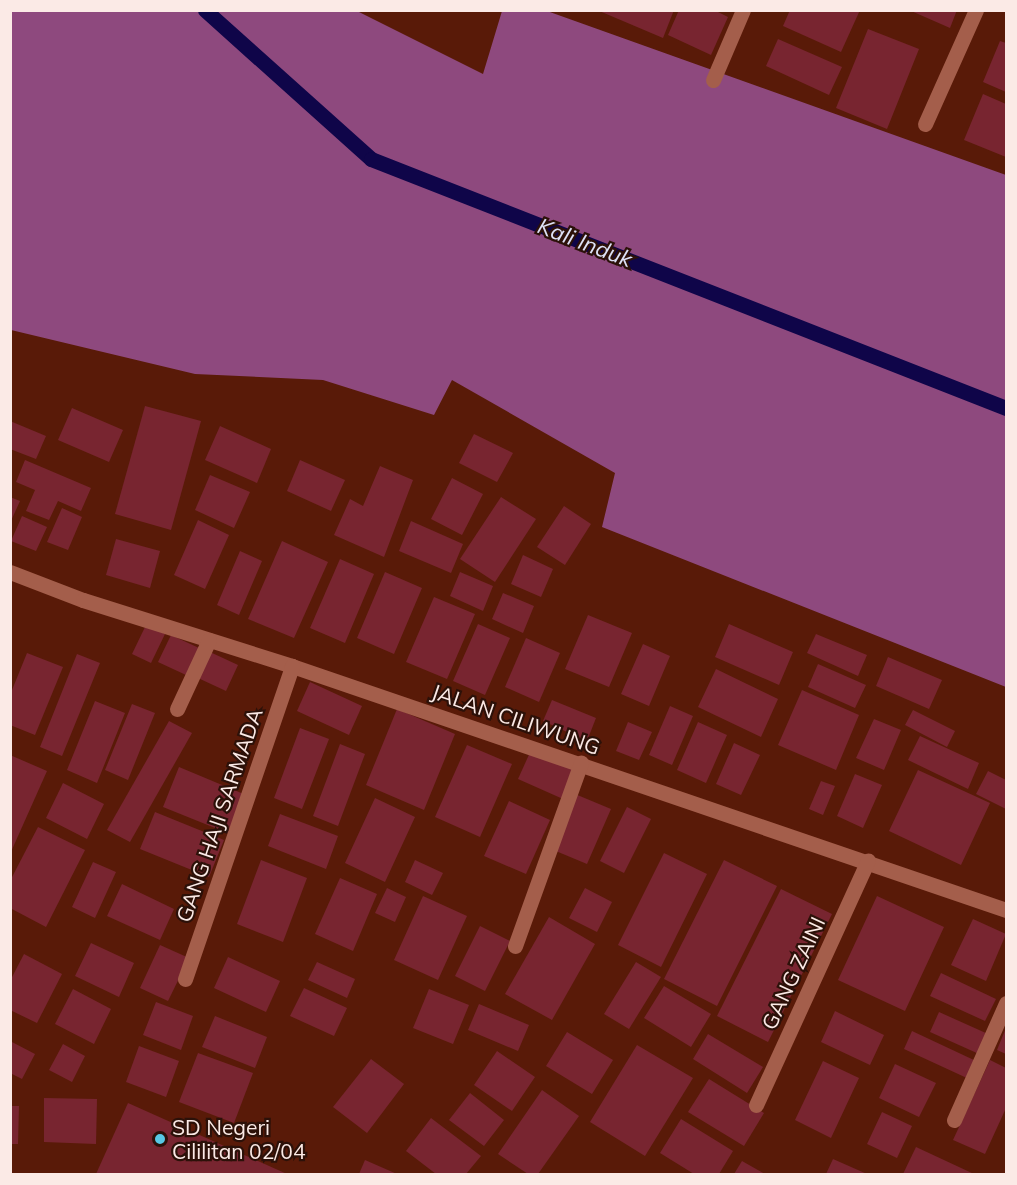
<!DOCTYPE html>
<html>
<head>
<meta charset="utf-8">
<style>
  body { margin:0 }
  #map { position:relative; width:1017px; height:1185px; overflow:hidden; background:#591a08; font-family:Mulish,sans-serif }
  div>[style] { position:absolute }
  .forest>* { inset:0; background:#8e497e }
  .stream>* { height:15px; margin:-7.5px; padding:0 7.5px; transform-origin:7.5px; border-radius:7.5px; background:#0f0549 }
  .building>* { inset:0; background:#782530 }
  .minor>* { height:15px; margin:-7.5px; padding:0 7.5px; transform-origin:7.5px; border-radius:7.5px; background:#a45e4b }
  .dots>* { width:16px; height:16px; translate:-50% -50%; box-sizing:border-box; border:3px solid #2c1109; border-radius:50% }
  span { translate:-50% -50%; white-space:nowrap; text-align:center; line-height:1.15; -webkit-text-stroke:4.5px #2c1109; paint-order:stroke }
  .street-label { font-size:21px; color:#fbeae6 }
  .poi-label { font-size:21px; color:#fbeae6 }
  .left { translate:0 -50%; text-align:left }
  .water-label { font-size:22px; color:#dee2f7; font-style:italic }
  .frame { position:absolute; inset:0; border:12px solid #fbeae6; pointer-events:none }
</style>
</head>
<body>
<div id="map">
  <div class="forest">
    <div style="clip-path:polygon(11px 11px,357px 11px,483px 74px,502px 11px,547px 11px,1006px 175px,1006px 687px,602px 527px,615px 473px,452px 380px,434px 415px,323px 380px,195px 374px,11px 330px)"></div>
  </div>
  <div class="stream">
    <div style="left:205px;top:10px;width:223px;rotate:41.9deg"></div>
    <div style="left:371px;top:159px;width:682px;rotate:21.41deg"></div>
  </div>
  <div class="building">
    <div style="clip-path:polygon(597px 10px,674px 10px,663px 38px)"></div>
    <div style="clip-path:polygon(679px 10px,714px 10px,728px 17px,711px 55px,668px 35px)"></div>
    <div style="clip-path:polygon(790px 10px,860px 10px,841px 52px,783px 26px)"></div>
    <div style="clip-path:polygon(909px 10px,957px 10px,950px 28px)"></div>
    <div style="clip-path:polygon(868px 29px,919px 49px,887px 129px,836px 108px)"></div>
    <div style="clip-path:polygon(778px 39px,842px 67px,829px 95px,766px 66px)"></div>
    <div style="clip-path:polygon(1000px 41px,1006px 43px,1006px 92px,983px 82px)"></div>
    <div style="clip-path:polygon(983px 94px,1006px 104px,1006px 157px,964px 140px)"></div>
    <div style="clip-path:polygon(145px 406px,201px 421px,171px 530px,115px 514px)"></div>
    <div style="clip-path:polygon(72px 408px,123px 430px,109px 462px,58px 440px)"></div>
    <div style="clip-path:polygon(10px 421px,46px 436px,36px 459px,10px 449px)"></div>
    <div style="clip-path:polygon(220px 426px,271px 449px,257px 483px,205px 460px)"></div>
    <div style="clip-path:polygon(474px 434px,513px 453px,497px 482px,459px 463px)"></div>
    <div style="clip-path:polygon(25px 460px,91px 488px,81px 511px,58px 501px,49px 520px,26px 511px,35px 490px,16px 482px)"></div>
    <div style="clip-path:polygon(300px 460px,345px 480px,331px 511px,287px 491px)"></div>
    <div style="clip-path:polygon(380px 466px,413px 480px,384px 557px,334px 535px,350px 499px,363px 506px)"></div>
    <div style="clip-path:polygon(210px 475px,250px 492px,234px 528px,195px 510px)"></div>
    <div style="clip-path:polygon(452px 478px,483px 494px,462px 535px,431px 519px)"></div>
    <div style="clip-path:polygon(10px 497px,20px 501px,10px 523px)"></div>
    <div style="clip-path:polygon(501px 497px,536px 519px,495px 582px,460px 559px)"></div>
    <div style="clip-path:polygon(564px 506px,591px 524px,565px 565px,537px 547px)"></div>
    <div style="clip-path:polygon(62px 508px,82px 517px,68px 550px,47px 542px)"></div>
    <div style="clip-path:polygon(22px 516px,47px 527px,36px 551px,11px 541px)"></div>
    <div style="clip-path:polygon(198px 520px,229px 535px,205px 589px,174px 575px)"></div>
    <div style="clip-path:polygon(411px 521px,463px 544px,451px 573px,399px 551px)"></div>
    <div style="clip-path:polygon(116px 539px,160px 551px,150px 588px,106px 575px)"></div>
    <div style="clip-path:polygon(282px 541px,328px 562px,294px 638px,248px 619px)"></div>
    <div style="clip-path:polygon(240px 551px,262px 561px,239px 615px,217px 605px)"></div>
    <div style="clip-path:polygon(523px 555px,553px 569px,541px 597px,511px 584px)"></div>
    <div style="clip-path:polygon(340px 559px,374px 574px,345px 643px,310px 628px)"></div>
    <div style="clip-path:polygon(385px 572px,422px 588px,394px 654px,357px 638px)"></div>
    <div style="clip-path:polygon(460px 572px,493px 586px,483px 611px,450px 596px)"></div>
    <div style="clip-path:polygon(503px 593px,534px 606px,523px 633px,492px 619px)"></div>
    <div style="clip-path:polygon(434px 597px,475px 614px,447px 679px,406px 662px)"></div>
    <div style="clip-path:polygon(588px 615px,632px 633px,609px 687px,565px 669px)"></div>
    <div style="clip-path:polygon(478px 624px,510px 638px,485px 695px,453px 681px)"></div>
    <div style="clip-path:polygon(729px 624px,793px 652px,779px 685px,715px 657px)"></div>
    <div style="clip-path:polygon(146px 625px,165px 634px,151px 663px,132px 654px)"></div>
    <div style="clip-path:polygon(816px 634px,867px 655px,858px 676px,807px 653px)"></div>
    <div style="clip-path:polygon(171px 635px,199px 648px,186px 675px,158px 662px)"></div>
    <div style="clip-path:polygon(526px 638px,560px 653px,539px 702px,505px 687px)"></div>
    <div style="clip-path:polygon(643px 644px,670px 656px,649px 706px,621px 694px)"></div>
    <div style="clip-path:polygon(210px 652px,238px 665px,226px 691px,198px 678px)"></div>
    <div style="clip-path:polygon(27px 653px,63px 667px,35px 735px,10px 725px,10px 695px)"></div>
    <div style="clip-path:polygon(77px 654px,100px 663px,62px 756px,40px 747px)"></div>
    <div style="clip-path:polygon(888px 657px,942px 680px,929px 709px,876px 686px)"></div>
    <div style="clip-path:polygon(818px 664px,866px 685px,855px 708px,808px 687px)"></div>
    <div style="clip-path:polygon(716px 669px,778px 699px,761px 737px,698px 707px)"></div>
    <div style="clip-path:polygon(310px 682px,362px 706px,349px 735px,297px 711px)"></div>
    <div style="clip-path:polygon(802px 690px,859px 715px,836px 770px,778px 745px)"></div>
    <div style="clip-path:polygon(552px 700px,596px 718px,587px 741px,543px 721px)"></div>
    <div style="clip-path:polygon(95px 701px,125px 713px,97px 783px,67px 770px)"></div>
    <div style="clip-path:polygon(132px 704px,155px 713px,128px 780px,105px 770px)"></div>
    <div style="clip-path:polygon(670px 706px,693px 716px,672px 765px,649px 755px)"></div>
    <div style="clip-path:polygon(397px 709px,455px 734px,424px 810px,366px 785px)"></div>
    <div style="clip-path:polygon(913px 710px,955px 731px,947px 747px,905px 725px)"></div>
    <div style="clip-path:polygon(874px 719px,901px 730px,884px 770px,856px 758px)"></div>
    <div style="clip-path:polygon(169px 721px,192px 733px,130px 842px,107px 830px)"></div>
    <div style="clip-path:polygon(628px 722px,652px 732px,639px 760px,616px 751px)"></div>
    <div style="clip-path:polygon(698px 722px,727px 735px,706px 783px,677px 770px)"></div>
    <div style="clip-path:polygon(300px 728px,329px 739px,302px 809px,274px 798px)"></div>
    <div style="clip-path:polygon(920px 736px,979px 763px,968px 789px,908px 760px)"></div>
    <div style="clip-path:polygon(734px 743px,760px 755px,741px 795px,716px 784px)"></div>
    <div style="clip-path:polygon(340px 744px,365px 754px,338px 826px,313px 816px)"></div>
    <div style="clip-path:polygon(467px 745px,512px 764px,480px 837px,435px 817px)"></div>
    <div style="clip-path:polygon(532px 748px,576px 768px,563px 799px,518px 779px)"></div>
    <div style="clip-path:polygon(10px 755px,47px 771px,10px 854px)"></div>
    <div style="clip-path:polygon(179px 767px,246px 795px,230px 834px,163px 807px)"></div>
    <div style="clip-path:polygon(918px 770px,990px 803px,961px 865px,889px 831px)"></div>
    <div style="clip-path:polygon(988px 771px,1006px 780px,1006px 809px,976px 794px)"></div>
    <div style="clip-path:polygon(855px 774px,882px 785px,863px 828px,837px 816px)"></div>
    <div style="clip-path:polygon(821px 781px,835px 786px,823px 815px,809px 809px)"></div>
    <div style="clip-path:polygon(63px 783px,104px 804px,87px 839px,46px 818px)"></div>
    <div style="clip-path:polygon(575px 794px,611px 809px,587px 864px,551px 849px)"></div>
    <div style="clip-path:polygon(375px 798px,415px 817px,385px 882px,345px 863px)"></div>
    <div style="clip-path:polygon(509px 801px,550px 820px,526px 874px,484px 856px)"></div>
    <div style="clip-path:polygon(627px 807px,651px 819px,624px 873px,600px 861px)"></div>
    <div style="clip-path:polygon(155px 812px,224px 840px,209px 877px,140px 849px)"></div>
    <div style="clip-path:polygon(280px 814px,338px 836px,326px 869px,268px 846px)"></div>
    <div style="clip-path:polygon(38px 827px,85px 850px,46px 927px,10px 908px,10px 881px)"></div>
    <div style="clip-path:polygon(664px 853px,707px 874px,661px 967px,618px 945px)"></div>
    <div style="clip-path:polygon(261px 860px,307px 878px,283px 942px,237px 924px)"></div>
    <div style="clip-path:polygon(415px 860px,443px 873px,432px 895px,405px 882px)"></div>
    <div style="clip-path:polygon(724px 860px,777px 886px,717px 1006px,664px 979px)"></div>
    <div style="clip-path:polygon(93px 862px,116px 872px,95px 918px,72px 907px)"></div>
    <div style="clip-path:polygon(340px 878px,377px 894px,353px 951px,315px 934px)"></div>
    <div style="clip-path:polygon(122px 884px,174px 909px,160px 940px,107px 916px)"></div>
    <div style="clip-path:polygon(387px 888px,406px 897px,395px 922px,375px 913px)"></div>
    <div style="clip-path:polygon(585px 888px,612px 902px,597px 932px,569px 918px)"></div>
    <div style="clip-path:polygon(781px 889px,832px 914px,768px 1042px,717px 1016px)"></div>
    <div style="clip-path:polygon(423px 896px,467px 916px,438px 980px,394px 960px)"></div>
    <div style="clip-path:polygon(877px 896px,944px 927px,905px 1011px,838px 980px)"></div>
    <div style="clip-path:polygon(549px 917px,595px 944px,552px 1020px,505px 994px)"></div>
    <div style="clip-path:polygon(973px 919px,1006px 934px,986px 981px,951px 965px)"></div>
    <div style="clip-path:polygon(480px 926px,510px 941px,485px 991px,455px 976px)"></div>
    <div style="clip-path:polygon(91px 943px,134px 963px,119px 997px,75px 976px)"></div>
    <div style="clip-path:polygon(160px 945px,189px 958px,168px 1001px,140px 988px)"></div>
    <div style="clip-path:polygon(24px 954px,62px 974px,37px 1023px,10px 1010px,10px 981px)"></div>
    <div style="clip-path:polygon(228px 957px,280px 981px,266px 1012px,214px 988px)"></div>
    <div style="clip-path:polygon(317px 962px,355px 979px,347px 998px,308px 980px)"></div>
    <div style="clip-path:polygon(636px 962px,661px 977px,629px 1029px,604px 1014px)"></div>
    <div style="clip-path:polygon(941px 973px,996px 999px,985px 1021px,930px 996px)"></div>
    <div style="clip-path:polygon(664px 986px,711px 1014px,691px 1047px,644px 1018px)"></div>
    <div style="clip-path:polygon(304px 988px,347px 1008px,334px 1036px,290px 1016px)"></div>
    <div style="clip-path:polygon(73px 989px,111px 1009px,94px 1044px,55px 1024px)"></div>
    <div style="clip-path:polygon(429px 989px,469px 1005px,453px 1044px,413px 1028px)"></div>
    <div style="clip-path:polygon(156px 1002px,193px 1016px,181px 1050px,143px 1035px)"></div>
    <div style="clip-path:polygon(479px 1004px,529px 1025px,518px 1051px,468px 1030px)"></div>
    <div style="clip-path:polygon(835px 1011px,884px 1035px,870px 1065px,821px 1042px)"></div>
    <div style="clip-path:polygon(939px 1012px,988px 1034px,979px 1054px,930px 1032px)"></div>
    <div style="clip-path:polygon(215px 1016px,267px 1037px,255px 1068px,202px 1047px)"></div>
    <div style="clip-path:polygon(1006px 1028px,1006px 1054px,997px 1050px)"></div>
    <div style="clip-path:polygon(912px 1031px,976px 1061px,969px 1079px,904px 1049px)"></div>
    <div style="clip-path:polygon(567px 1032px,613px 1060px,592px 1094px,546px 1066px)"></div>
    <div style="clip-path:polygon(708px 1034px,763px 1067px,747px 1093px,693px 1059px)"></div>
    <div style="clip-path:polygon(10px 1041px,35px 1054px,22px 1079px,10px 1073px)"></div>
    <div style="clip-path:polygon(63px 1044px,85px 1056px,72px 1082px,49px 1070px)"></div>
    <div style="clip-path:polygon(637px 1045px,693px 1078px,645px 1156px,590px 1122px)"></div>
    <div style="clip-path:polygon(139px 1046px,179px 1061px,166px 1097px,126px 1082px)"></div>
    <div style="clip-path:polygon(497px 1051px,535px 1077px,512px 1111px,474px 1085px)"></div>
    <div style="clip-path:polygon(198px 1053px,253px 1073px,234px 1123px,179px 1102px)"></div>
    <div style="clip-path:polygon(371px 1059px,404px 1084px,367px 1133px,333px 1107px)"></div>
    <div style="clip-path:polygon(990px 1060px,1006px 1068px,1006px 1108px,985px 1154px,953px 1140px)"></div>
    <div style="clip-path:polygon(823px 1061px,859px 1078px,831px 1138px,795px 1120px)"></div>
    <div style="clip-path:polygon(895px 1064px,936px 1083px,919px 1117px,879px 1098px)"></div>
    <div style="clip-path:polygon(709px 1079px,764px 1113px,744px 1146px,688px 1112px)"></div>
    <div style="clip-path:polygon(542px 1090px,579px 1116px,538px 1174px,528px 1174px,498px 1154px)"></div>
    <div style="clip-path:polygon(470px 1093px,504px 1120px,484px 1146px,449px 1120px)"></div>
    <div style="clip-path:polygon(44px 1098px,97px 1099px,96px 1144px,44px 1142px)"></div>
    <div style="clip-path:polygon(128px 1103px,287px 1174px,96px 1174px)"></div>
    <div style="clip-path:polygon(10px 1106px,19px 1106px,18px 1144px,10px 1144px)"></div>
    <div style="clip-path:polygon(882px 1112px,912px 1126px,897px 1158px,867px 1144px)"></div>
    <div style="clip-path:polygon(431px 1118px,481px 1156px,466px 1174px,436px 1174px,406px 1151px)"></div>
    <div style="clip-path:polygon(681px 1119px,733px 1151px,719px 1174px,694px 1174px,660px 1153px)"></div>
    <div style="clip-path:polygon(916px 1147px,974px 1174px,903px 1174px)"></div>
    <div style="clip-path:polygon(833px 1159px,867px 1174px,826px 1174px)"></div>
    <div style="clip-path:polygon(365px 1160px,397px 1174px,359px 1174px)"></div>
    <div style="clip-path:polygon(742px 1161px,765px 1174px,734px 1174px)"></div>
  </div>
  <div class="minor">
    <div style="left:713px;top:80px;width:76px;rotate:-66.8deg"></div>
    <div style="left:925px;top:124px;width:125px;rotate:-65.9deg"></div>
    <div style="left:10px;top:572px;width:78px;rotate:21deg"></div>
    <div style="left:83px;top:600px;width:219px;rotate:17.5deg"></div>
    <div style="left:292px;top:666px;width:755px;rotate:18.87deg"></div>
    <div style="left:177px;top:709px;width:76px;rotate:-65.1deg"></div>
    <div style="left:515px;top:946px;width:195px;rotate:-70.2deg"></div>
    <div style="left:185px;top:979px;width:331px;rotate:-71.1deg"></div>
    <div style="left:756px;top:1105px;width:269px;rotate:-65.4deg"></div>
    <div style="left:954px;top:1120px;width:128px;rotate:-66deg"></div>
  </div>
  <div class="dots">
    <div style="left:160px;top:1139px;background:#58c8e4"></div>
  </div>
  <div class="street-label">
    <span style="left:516px;top:719px;rotate:19deg">JALAN CILIWUNG</span>
    <span style="left:219px;top:815px;rotate:-71deg">GANG HAJI SARMADA</span>
    <span style="left:793px;top:973px;rotate:-65deg">GANG ZAINI</span>
  </div>
  <div class="poi-label">
    <span class="left" style="left:172px;top:1139px">SD Negeri<br>Cililitan 02/04</span>
  </div>
  <div class="water-label">
    <span style="left:585px;top:243px;rotate:21deg">Kali Induk</span>
  </div>
  <div class="frame"></div>
</div>
</body>
</html>
